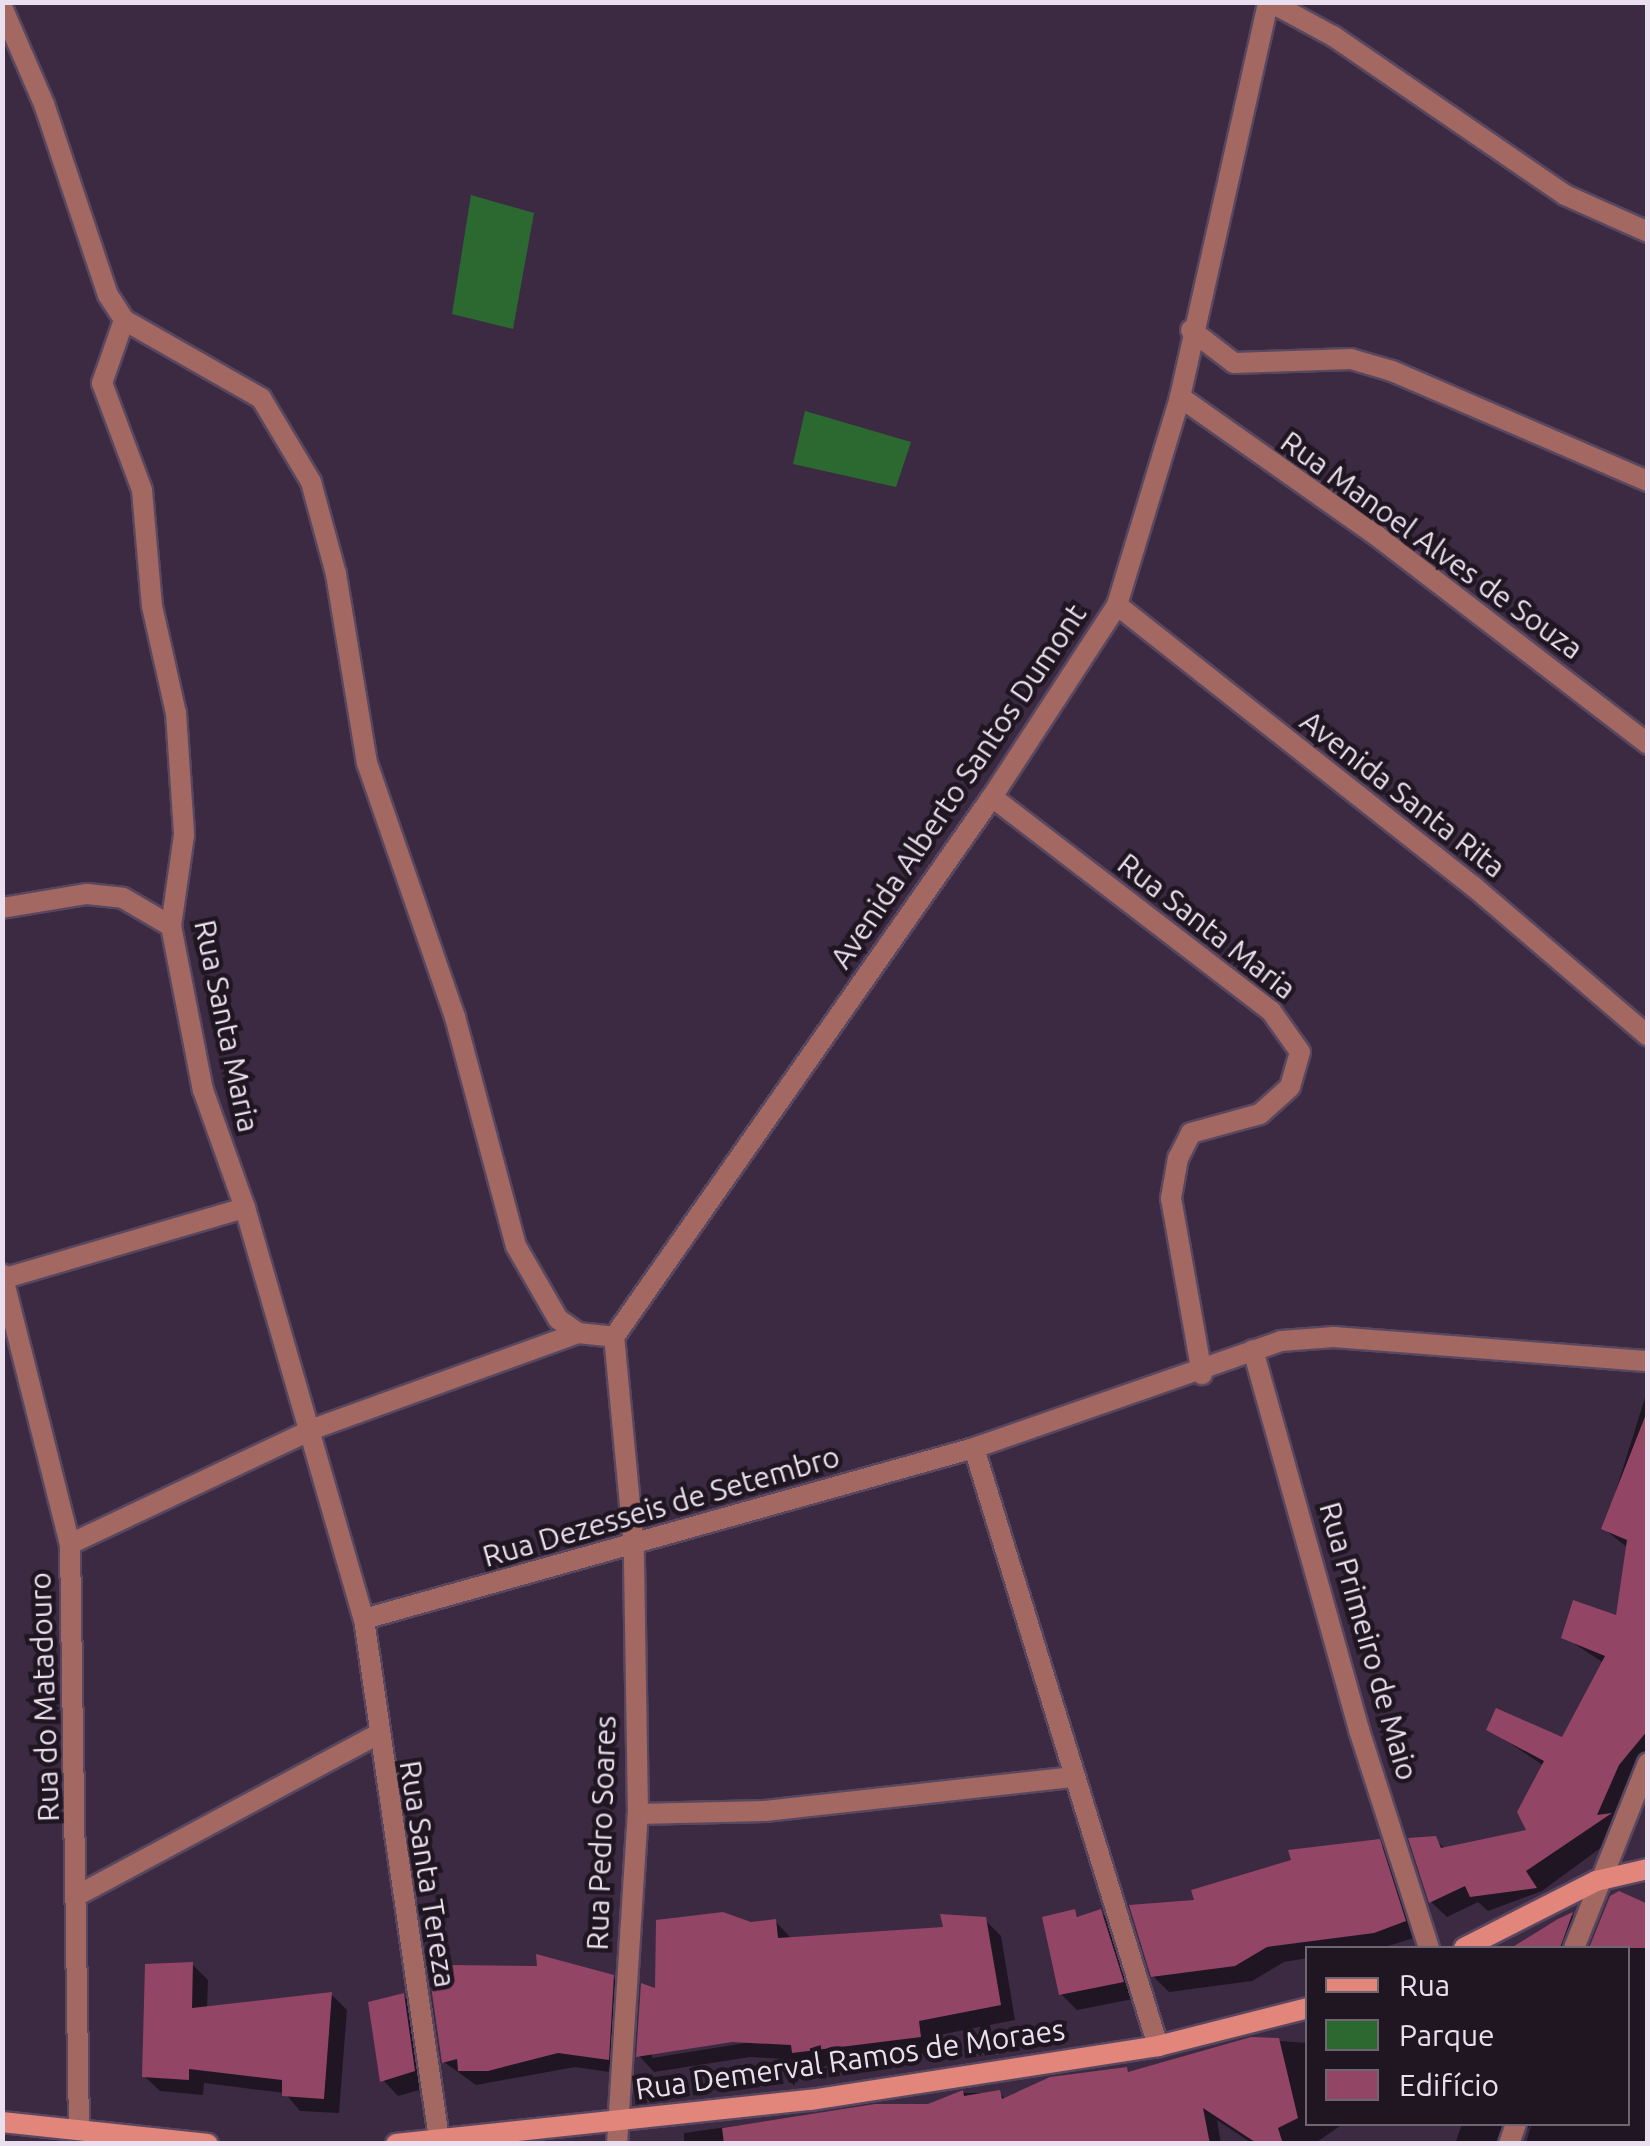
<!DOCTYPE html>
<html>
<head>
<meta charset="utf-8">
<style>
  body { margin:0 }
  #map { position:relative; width:1650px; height:2146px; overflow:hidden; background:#3c2a43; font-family:Ubuntu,sans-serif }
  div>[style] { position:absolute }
  .green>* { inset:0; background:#2b6931 }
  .shadow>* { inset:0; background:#0007 }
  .building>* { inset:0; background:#934565 }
  .roads { filter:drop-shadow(2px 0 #58475f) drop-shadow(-2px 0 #58475f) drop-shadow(0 2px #58475f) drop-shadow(0 -2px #58475f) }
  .street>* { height:20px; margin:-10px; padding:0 10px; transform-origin:10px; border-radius:10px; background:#a36861 }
  .secondary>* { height:20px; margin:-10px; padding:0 10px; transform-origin:10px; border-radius:10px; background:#e2857a }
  span { translate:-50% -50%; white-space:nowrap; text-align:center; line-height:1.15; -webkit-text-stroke:9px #1f1621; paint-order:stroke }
  .street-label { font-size:30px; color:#eadfef }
  .frame { position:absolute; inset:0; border:5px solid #eadfef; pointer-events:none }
  .legend { position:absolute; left:1305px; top:1946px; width:325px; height:180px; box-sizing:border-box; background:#1f1621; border:2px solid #706673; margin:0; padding:12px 18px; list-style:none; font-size:30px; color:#eadfef }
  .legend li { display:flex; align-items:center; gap:20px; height:50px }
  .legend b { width:50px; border:2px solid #706673 }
</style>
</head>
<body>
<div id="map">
  <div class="green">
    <div style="clip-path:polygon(471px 195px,534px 213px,513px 329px,452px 314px)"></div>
    <div style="clip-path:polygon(805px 411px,911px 442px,896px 487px,793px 464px)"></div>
  </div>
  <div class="shadow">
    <div style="clip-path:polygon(1648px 1388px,1648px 1764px,1625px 1830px,1542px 1891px,1488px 1911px,1478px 1902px,1447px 1917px,1431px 1902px,1435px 1839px,1446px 1850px,1529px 1832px,1544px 1766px,1489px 1729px,1563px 1740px,1604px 1663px,1564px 1637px,1618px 1619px,1628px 1548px,1604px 1529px)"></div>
    <div style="clip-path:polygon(1379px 1842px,1394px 1857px,1420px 1936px,1382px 1948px,1308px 1948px,1308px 1958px,1284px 1962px,1252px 1981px,1169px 1992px,1153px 1976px,1197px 1902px,1294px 1862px)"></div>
    <div style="clip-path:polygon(1612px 1897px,1648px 1907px,1647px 2144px,1526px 2144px,1531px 2125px,1516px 2144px,1455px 2144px,1462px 2124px,1628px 2124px,1628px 1948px,1589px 1948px)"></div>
    <div style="clip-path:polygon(1074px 1912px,1080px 1918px,1101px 1912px,1116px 1927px,1138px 1998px,1077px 2010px,1061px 1994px)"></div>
    <div style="clip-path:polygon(1573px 1915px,1588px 1930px,1582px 1948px,1516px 1948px)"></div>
    <div style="clip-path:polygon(evenodd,985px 1920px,1001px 1936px,1015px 2020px,934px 2036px,936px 2052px,810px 2068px,802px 2060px,750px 2057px,654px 2072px,639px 2056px,657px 1991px,750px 1925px,776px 1922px,791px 1938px,946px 1929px,985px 1920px,744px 2038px,745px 2043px,652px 2058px,652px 2052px,744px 2038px)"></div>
    <div style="clip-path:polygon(192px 1964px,208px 1980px,207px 2009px,331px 1994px,347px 2010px,339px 2113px,300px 2111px,285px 2093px,204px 2083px,203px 2095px,160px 2091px,144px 2076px)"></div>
    <div style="clip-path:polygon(613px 1977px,629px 1993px,623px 2074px,575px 2067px,476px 2085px,444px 2062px)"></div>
    <div style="clip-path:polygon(403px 1995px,419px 2011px,430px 2087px,398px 2096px,383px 2080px)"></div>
    <div style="clip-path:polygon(1251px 2039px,1308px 2043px,1308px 2124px,1343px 2124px,1314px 2144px,1253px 2144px,1217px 2120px,1221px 2144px,684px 2144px,684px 2133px,875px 2106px,928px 2107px,962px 2093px,999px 2093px,1006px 2100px,1126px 2069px,1131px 2074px)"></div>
  </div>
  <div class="building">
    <div style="clip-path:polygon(1648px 1409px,1648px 1730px,1619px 1765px,1597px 1815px,1612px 1813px,1526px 1871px,1537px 1888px,1470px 1897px,1465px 1886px,1429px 1903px,1408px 1838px,1436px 1836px,1441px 1848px,1526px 1830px,1517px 1812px,1544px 1761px,1486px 1730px,1496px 1708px,1562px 1737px,1605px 1656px,1561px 1638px,1573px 1600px,1616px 1615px,1627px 1540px,1601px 1529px)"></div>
    <div style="clip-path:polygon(1380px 1839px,1406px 1921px,1374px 1933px,1267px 1947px,1235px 1966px,1151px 1977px,1129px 1905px,1194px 1900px,1191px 1890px,1291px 1860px,1288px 1850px)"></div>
    <div style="clip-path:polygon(1619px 1891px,1648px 1904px,1648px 1948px,1589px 1948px,1610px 1896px)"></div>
    <div style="clip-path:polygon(1075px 1909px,1077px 1917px,1101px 1909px,1124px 1982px,1059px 1995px,1042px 1917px)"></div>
    <div style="clip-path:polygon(723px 1912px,751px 1922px,776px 1919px,778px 1938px,943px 1927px,940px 1914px,986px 1917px,1001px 2005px,919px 2021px,921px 2037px,792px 2053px,791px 2045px,732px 2042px,636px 2057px,641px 1983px,655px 1988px,656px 1920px)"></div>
    <div style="clip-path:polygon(1573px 1912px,1560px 1948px,1511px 1948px,1558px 1919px)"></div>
    <div style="clip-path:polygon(536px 1954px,614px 1975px,609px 2060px,558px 2053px,488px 2071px,458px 2071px,457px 2059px,442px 2063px,431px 1986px,449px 1981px,448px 1965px,537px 1966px)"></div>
    <div style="clip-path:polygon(193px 1962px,192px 2008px,332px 1992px,324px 2099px,282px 2096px,282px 2080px,189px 2069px,189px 2080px,142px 2077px,145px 1964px)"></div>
    <div style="clip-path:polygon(404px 1993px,415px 2071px,380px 2082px,368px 2002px)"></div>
    <div style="clip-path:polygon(1251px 2037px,1279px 2038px,1298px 2118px,1278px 2128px,1283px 2144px,1258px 2144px,1203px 2108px,1210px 2144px,724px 2144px,722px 2128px,875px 2104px,928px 2104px,963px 2090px,964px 2096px,1000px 2090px,1002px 2099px,1050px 2077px,1127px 2067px,1128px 2072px)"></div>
  </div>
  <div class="roads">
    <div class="street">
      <div style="left:1270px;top:2px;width:72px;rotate:28.4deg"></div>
      <div style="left:1333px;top:36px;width:281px;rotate:34.4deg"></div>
      <div style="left:1565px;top:195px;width:91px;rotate:24deg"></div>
      <div style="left:2px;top:7px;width:106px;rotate:66.6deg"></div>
      <div style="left:44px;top:104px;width:201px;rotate:71.5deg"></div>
      <div style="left:108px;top:295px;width:30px;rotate:57deg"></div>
      <div style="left:124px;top:320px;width:67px;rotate:109.2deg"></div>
      <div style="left:102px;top:383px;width:114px;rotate:69.5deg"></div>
      <div style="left:142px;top:490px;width:116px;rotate:85.1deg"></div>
      <div style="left:152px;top:606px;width:110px;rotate:77.4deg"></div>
      <div style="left:176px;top:713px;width:122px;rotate:86.2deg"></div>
      <div style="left:184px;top:835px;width:92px;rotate:98.1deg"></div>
      <div style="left:171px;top:926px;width:167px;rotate:79deg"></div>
      <div style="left:203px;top:1090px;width:125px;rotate:70.4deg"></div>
      <div style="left:245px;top:1208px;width:428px;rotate:73.9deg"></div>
      <div style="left:364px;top:1619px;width:525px;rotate:81.79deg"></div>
      <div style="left:124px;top:320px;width:158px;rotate:29.7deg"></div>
      <div style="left:261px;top:398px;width:98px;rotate:59.2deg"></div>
      <div style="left:311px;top:482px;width:95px;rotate:74.8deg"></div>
      <div style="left:336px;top:574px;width:192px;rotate:80.7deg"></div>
      <div style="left:367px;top:763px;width:269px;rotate:70.9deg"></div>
      <div style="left:455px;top:1017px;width:237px;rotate:75.1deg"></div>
      <div style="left:516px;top:1246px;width:84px;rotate:60.1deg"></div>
      <div style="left:558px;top:1319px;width:24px;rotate:35deg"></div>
      <div style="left:578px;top:1333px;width:36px;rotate:6deg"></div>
      <div style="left:1191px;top:330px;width:54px;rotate:37.5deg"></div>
      <div style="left:1234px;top:363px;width:117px;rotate:-2deg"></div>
      <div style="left:1351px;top:359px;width:43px;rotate:16.3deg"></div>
      <div style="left:1392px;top:371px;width:279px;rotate:23.3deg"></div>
      <div style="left:1180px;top:397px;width:241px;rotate:35.2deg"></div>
      <div style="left:1377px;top:536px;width:342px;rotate:37.5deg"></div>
      <div style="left:1117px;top:605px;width:454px;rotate:38.3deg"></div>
      <div style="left:1473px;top:886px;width:230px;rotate:40.6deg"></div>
      <div style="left:992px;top:797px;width:352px;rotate:37.5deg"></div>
      <div style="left:1271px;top:1011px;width:50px;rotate:54.7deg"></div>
      <div style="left:1300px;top:1052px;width:36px;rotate:106deg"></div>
      <div style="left:1290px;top:1087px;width:40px;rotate:138deg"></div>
      <div style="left:1260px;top:1114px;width:72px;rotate:164.6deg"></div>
      <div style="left:1191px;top:1133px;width:28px;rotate:117deg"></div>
      <div style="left:1178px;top:1158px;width:41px;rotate:99.9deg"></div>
      <div style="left:1171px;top:1198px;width:179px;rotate:80deg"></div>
      <div style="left:2px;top:908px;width:86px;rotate:-9.4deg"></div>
      <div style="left:87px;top:894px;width:36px;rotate:6deg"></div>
      <div style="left:123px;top:898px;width:56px;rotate:30.3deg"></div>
      <div style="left:2px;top:1274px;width:278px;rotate:75.9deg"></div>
      <div style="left:70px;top:1544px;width:583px;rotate:89.12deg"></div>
      <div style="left:5px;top:1278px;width:250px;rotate:-16.3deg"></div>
      <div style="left:1253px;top:1350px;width:395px;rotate:74.4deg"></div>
      <div style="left:1359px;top:1730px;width:229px;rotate:72.2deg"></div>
      <div style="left:974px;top:1448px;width:626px;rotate:72.9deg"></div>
      <div style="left:70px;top:1544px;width:269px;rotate:-25.3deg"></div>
      <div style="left:313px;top:1429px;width:282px;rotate:-19.9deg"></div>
      <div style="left:364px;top:1619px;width:634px;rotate:-15.66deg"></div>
      <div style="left:974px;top:1448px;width:325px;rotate:-19.2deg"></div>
      <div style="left:1281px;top:1341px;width:53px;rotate:-4.3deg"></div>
      <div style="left:1334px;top:1337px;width:315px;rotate:4.4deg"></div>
      <div style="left:638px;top:1814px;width:127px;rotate:-1.4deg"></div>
      <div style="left:765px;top:1811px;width:311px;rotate:-6.3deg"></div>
      <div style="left:80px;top:1894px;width:336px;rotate:-28.2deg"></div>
      <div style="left:1574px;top:1948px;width:199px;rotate:-68.2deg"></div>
      <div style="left:617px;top:2144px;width:331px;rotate:-86.4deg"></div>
      <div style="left:638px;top:1814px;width:267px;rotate:-90.9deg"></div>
      <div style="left:634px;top:1547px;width:211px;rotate:-95.4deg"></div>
      <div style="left:614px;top:1337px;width:659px;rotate:-55.01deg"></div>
      <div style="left:992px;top:797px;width:229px;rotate:-56.9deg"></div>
      <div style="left:1117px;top:605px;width:217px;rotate:-73.1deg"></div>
      <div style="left:1180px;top:397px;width:405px;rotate:-77.4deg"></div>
      <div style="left:1509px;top:2144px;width:21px;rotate:-71deg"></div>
    </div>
    <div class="secondary">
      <div style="left:1464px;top:1948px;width:148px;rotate:-26.9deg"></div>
      <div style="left:1596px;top:1881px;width:53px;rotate:-13deg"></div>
      <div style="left:2px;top:2122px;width:207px;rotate:6.1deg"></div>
      <div style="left:396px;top:2144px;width:416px;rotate:-6.1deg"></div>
      <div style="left:810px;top:2100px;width:352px;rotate:-8.8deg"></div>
      <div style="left:1158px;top:2046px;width:155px;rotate:-14.2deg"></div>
    </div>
  </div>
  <div class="street-label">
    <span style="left:1432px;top:545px;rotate:36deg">Rua Manoel Alves de Souza</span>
    <span style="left:958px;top:786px;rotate:-56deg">Avenida Alberto Santos Dumont</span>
    <span style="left:1403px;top:794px;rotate:38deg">Avenida Santa Rita</span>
    <span style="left:1207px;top:926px;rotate:38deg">Rua Santa Maria</span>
    <span style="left:227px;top:1026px;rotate:78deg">Rua Santa Maria</span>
    <span style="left:661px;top:1506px;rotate:-16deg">Rua Dezesseis de Setembro</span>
    <span style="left:1369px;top:1641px;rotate:74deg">Rua Primeiro de Maio</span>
    <span style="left:44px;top:1697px;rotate:-92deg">Rua do Matadouro</span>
    <span style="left:601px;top:1833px;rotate:-88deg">Rua Pedro Soares</span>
    <span style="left:428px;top:1874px;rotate:81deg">Rua Santa Tereza</span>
    <span style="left:850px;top:2059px;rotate:-8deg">Rua Demerval Ramos de Moraes</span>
  </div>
  <div class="frame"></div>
  <ul class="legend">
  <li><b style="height:12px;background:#e2857a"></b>Rua</li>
  <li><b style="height:28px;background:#2b6931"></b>Parque</li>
  <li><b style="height:28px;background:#934565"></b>Edifício</li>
  </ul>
</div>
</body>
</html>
